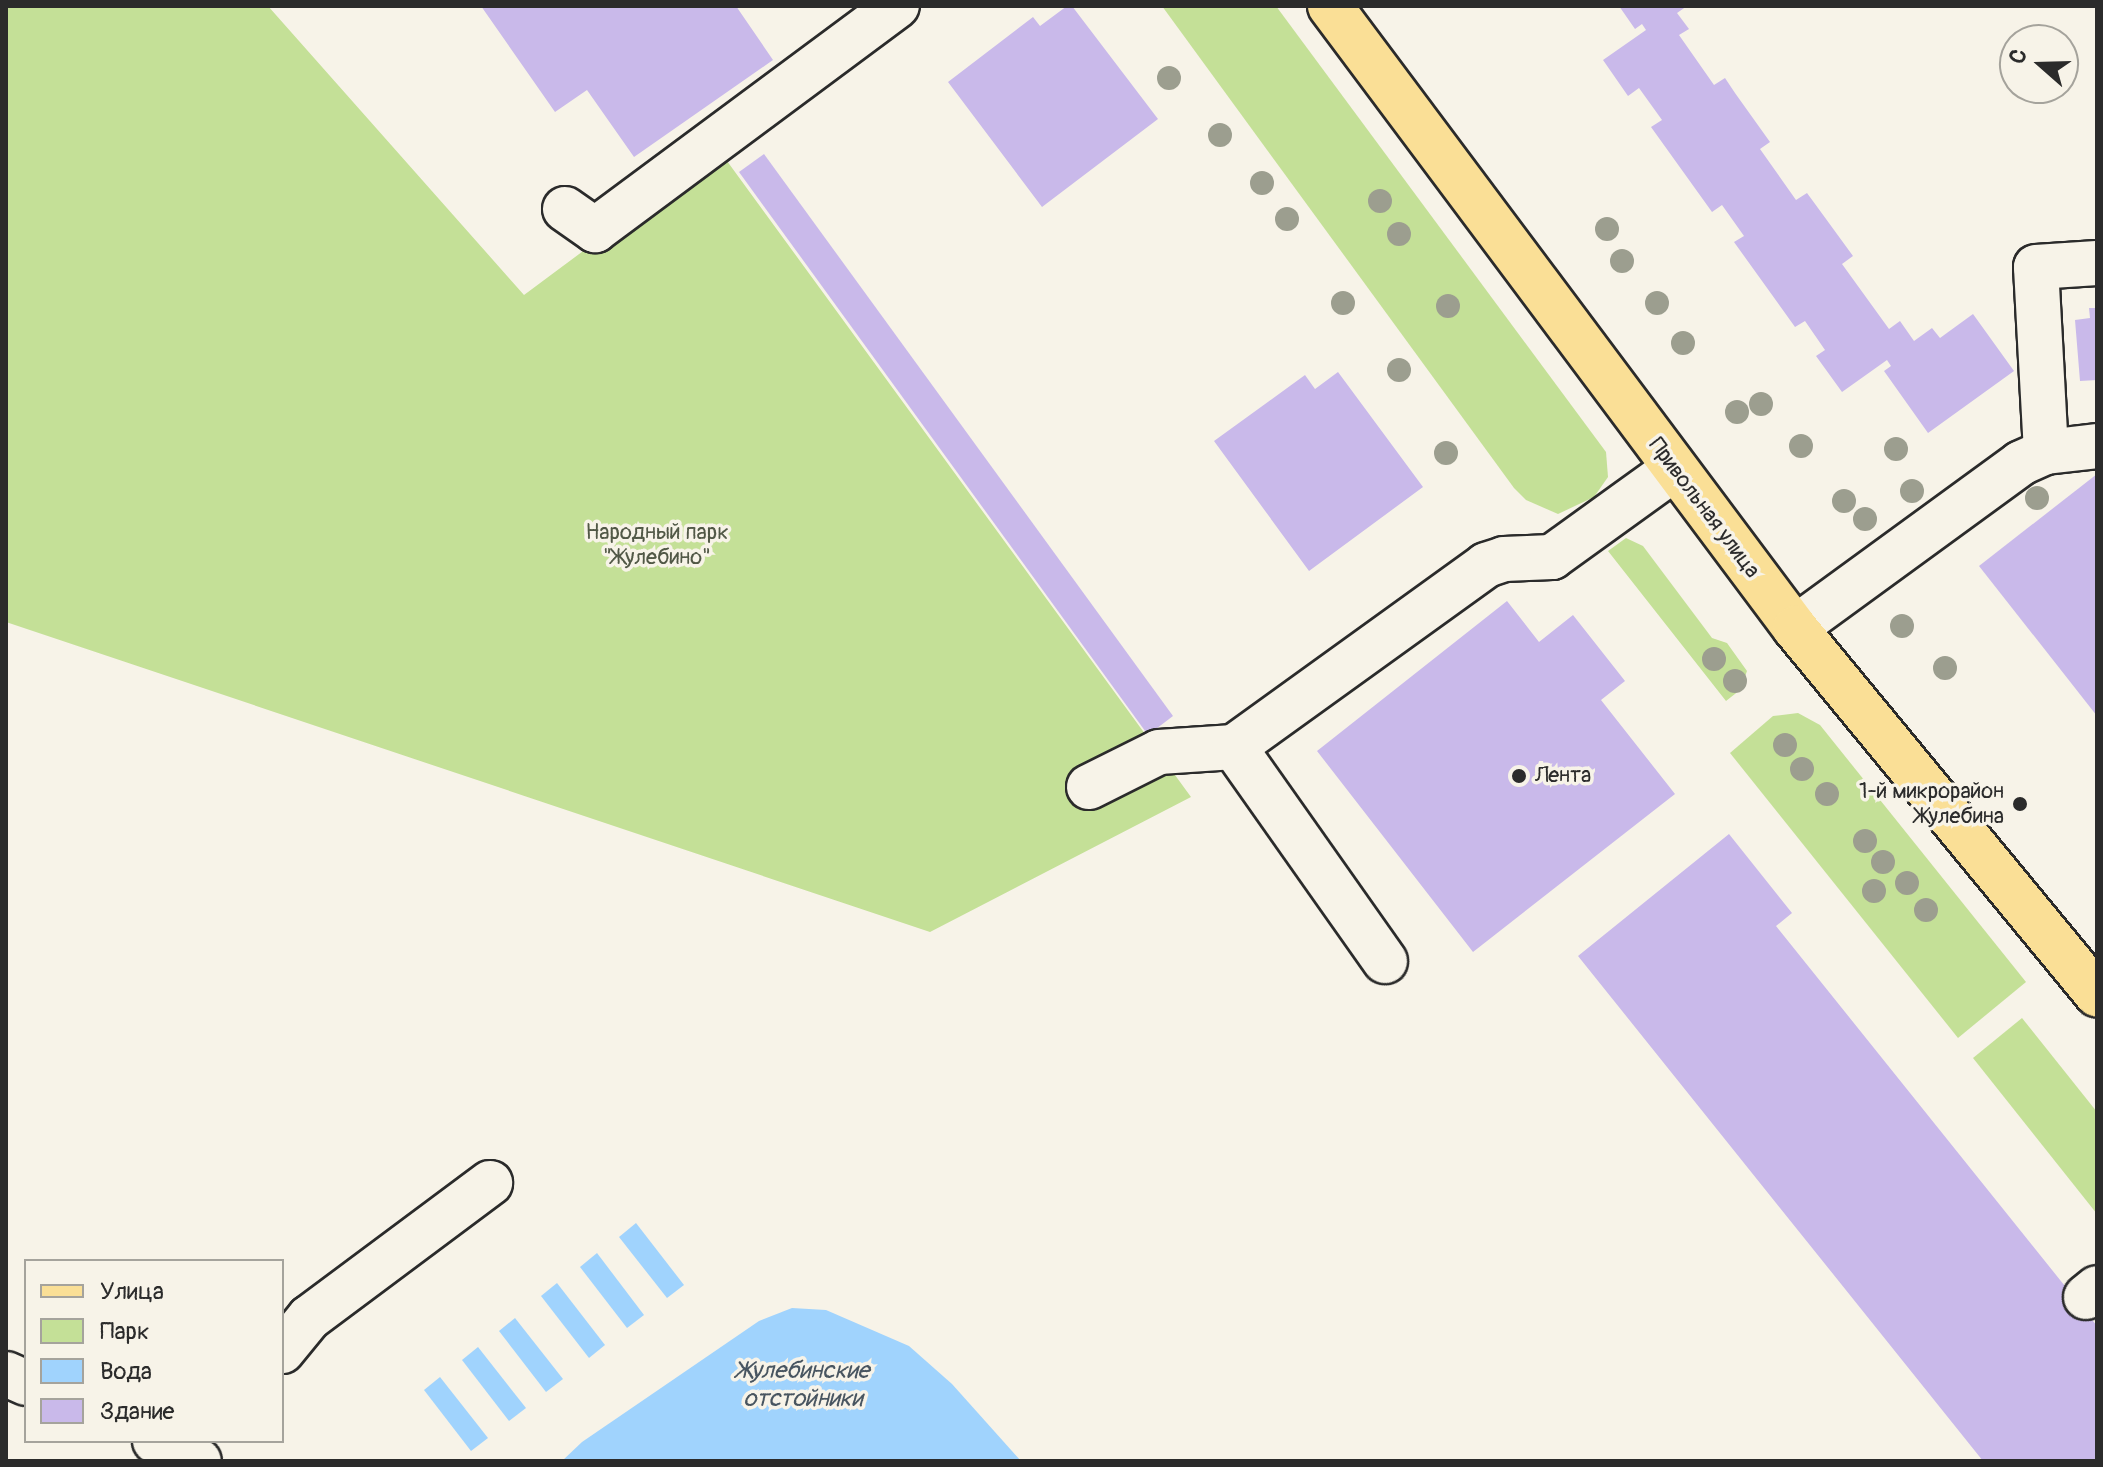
<!DOCTYPE html>
<html>
<head>
<meta charset="utf-8">
<style>
  body { margin:0 }
  #map { position:relative; width:2103px; height:1467px; overflow:hidden; background:#f7f3e8; font-family:Pangolin,sans-serif }
  div>[style] { position:absolute }
  .green>* { inset:0; background:#c4e097 }
  .water>* { inset:0; background:#a0d3fd }
  .building>* { inset:0; background:#c9b9ea }
  .roads { filter:drop-shadow(2px 0 #2b2b2b) drop-shadow(-2px 0 #2b2b2b) drop-shadow(0 2px #2b2b2b) drop-shadow(0 -2px #2b2b2b) }
  .minor>* { height:44px; margin:-22px; padding:0 22px; transform-origin:22px; border-radius:22px; background:#f7f3e8 }
  .major>* { height:44px; margin:-22px; padding:0 22px; transform-origin:22px; border-radius:22px; background:#fadf96 }
  .trees>* { width:24px; height:24px; margin:-12px; border-radius:50%; background:#9c9e8f }
  .dots>* { width:22px; height:22px; translate:-50% -50%; box-sizing:border-box; border:4px solid #f7f3e8; border-radius:50% }
  span { translate:-50% -50%; white-space:nowrap; text-align:center; line-height:1.15; -webkit-text-stroke:7px #f7f3e8; paint-order:stroke }
  .street-label { font-size:22px; color:#2b2b2b }
  .park-label { font-size:22px; color:#515846 }
  .poi-label { font-size:22px; color:#2b2b2b }
  .left { translate:0 -50%; text-align:left }
  .right { translate:-100% -50%; text-align:right }
  .water-label { font-size:24px; color:#485560; font-style:italic }
  .frame { position:absolute; inset:0; border:8px solid #2b2b2b; pointer-events:none }
  .legend { position:absolute; left:24px; top:1259px; width:260px; height:184px; box-sizing:border-box; background:#f7f3e8; border:2px solid #a5a39c; margin:0; padding:10px 14px; list-style:none; font-size:24px; color:#2b2b2b }
  .legend li { display:flex; align-items:center; gap:16px; height:40px }
  .legend b { width:40px; border:2px solid #a5a39c }
  .north { position:absolute; left:1999px; top:24px; width:80px; height:80px; box-sizing:border-box; background:#f7f3e8; border:2px solid #a5a39c; border-radius:50%; rotate:290deg; font-size:22px; font-weight:700; line-height:32px; text-align:center; color:#2b2b2b }
  .north::after { content:''; display:block; margin:auto; width:28px; height:36px; background:#2b2b2b; clip-path:polygon(50% 0,100% 100%,50% 72%,0 100%) }
</style>
</head>
<body>
<div id="map">
  <div class="green">
    <div style="clip-path:polygon(6px 6px,268px 6px,524px 295px,719px 150px,1191px 797px,930px 932px,6px 622px)"></div>
    <div style="clip-path:polygon(1162px 6px,1276px 6px,1606px 452px,1608px 477px,1594px 497px,1558px 514px,1526px 500px,1514px 488px)"></div>
    <div style="clip-path:polygon(1626px 538px,1643px 546px,1712px 638px,1727px 643px,1747px 671px,1740px 690px,1726px 701px,1608px 551px)"></div>
    <div style="clip-path:polygon(1798px 713px,1820px 725px,2026px 982px,1958px 1038px,1730px 753px,1773px 716px)"></div>
    <div style="clip-path:polygon(2022px 1018px,2097px 1112px,2097px 1214px,1973px 1058px)"></div>
  </div>
  <div class="water">
    <div style="clip-path:polygon(636px 1223px,684px 1285px,667px 1298px,619px 1237px)"></div>
    <div style="clip-path:polygon(597px 1253px,644px 1315px,627px 1328px,580px 1267px)"></div>
    <div style="clip-path:polygon(557px 1283px,605px 1345px,589px 1358px,541px 1296px)"></div>
    <div style="clip-path:polygon(792px 1308px,826px 1310px,909px 1346px,952px 1384px,1021px 1461px,562px 1461px,582px 1442px,759px 1321px)"></div>
    <div style="clip-path:polygon(515px 1318px,563px 1379px,546px 1392px,499px 1331px)"></div>
    <div style="clip-path:polygon(478px 1347px,526px 1408px,509px 1421px,462px 1360px)"></div>
    <div style="clip-path:polygon(440px 1377px,488px 1438px,471px 1451px,424px 1390px)"></div>
  </div>
  <div class="building">
    <div style="clip-path:polygon(481px 6px,736px 6px,773px 60px,634px 157px,587px 90px,555px 112px)"></div>
    <div style="clip-path:polygon(1067px 6px,1072px 6px,1158px 119px,1042px 207px,948px 82px,1033px 17px,1040px 26px)"></div>
    <div style="clip-path:polygon(1619px 6px,1687px 6px,1677px 13px,1689px 29px,1679px 35px,1714px 85px,1725px 78px,1735px 93px,1770px 142px,1760px 149px,1796px 200px,1807px 193px,1818px 208px,1853px 256px,1842px 264px,1889px 329px,1900px 321px,1914px 341px,1932px 328px,1940px 338px,1973px 314px,2014px 371px,1928px 433px,1884px 371px,1891px 366px,1887px 360px,1842px 392px,1816px 356px,1825px 350px,1805px 321px,1795px 327px,1734px 242px,1744px 236px,1722px 205px,1712px 212px,1651px 127px,1662px 120px,1639px 88px,1628px 96px,1603px 60px,1646px 30px,1642px 24px,1635px 29px)"></div>
    <div style="clip-path:polygon(764px 154px,1173px 716px,1148px 735px,739px 172px)"></div>
    <div style="clip-path:polygon(2089px 308px,2097px 308px,2097px 380px,2080px 381px,2075px 320px,2090px 318px)"></div>
    <div style="clip-path:polygon(1338px 372px,1423px 487px,1309px 571px,1214px 441px,1305px 375px,1315px 389px)"></div>
    <div style="clip-path:polygon(2097px 474px,2097px 716px,1979px 566px)"></div>
    <div style="clip-path:polygon(1507px 601px,1539px 642px,1573px 615px,1625px 681px,1601px 700px,1675px 794px,1473px 952px,1317px 751px)"></div>
    <div style="clip-path:polygon(1729px 834px,1792px 913px,1776px 926px,2097px 1326px,2097px 1461px,1983px 1461px,1578px 956px)"></div>
  </div>
  <div class="roads">
    <div class="minor">
      <div style="left:565px;top:209px;width:37px;rotate:35deg"></div>
      <div style="left:595px;top:230px;width:376px;rotate:-36.6deg"></div>
      <div style="left:2046px;top:452px;width:185px;rotate:-93.1deg"></div>
      <div style="left:2036px;top:267px;width:61px;rotate:-3.8deg"></div>
      <div style="left:1795px;top:628px;width:280px;rotate:-36.1deg"></div>
      <div style="left:2021px;top:463px;width:27px;rotate:-24deg"></div>
      <div style="left:2046px;top:452px;width:51px;rotate:-6.7deg"></div>
      <div style="left:1234px;top:747px;width:262px;rotate:54.8deg"></div>
      <div style="left:1089px;top:787px;width:78px;rotate:-26.6deg"></div>
      <div style="left:1159px;top:752px;width:75px;rotate:-3.8deg"></div>
      <div style="left:1234px;top:747px;width:311px;rotate:-35.8deg"></div>
      <div style="left:1486px;top:565px;width:19px;rotate:-18deg"></div>
      <div style="left:1504px;top:559px;width:48px;rotate:-2.4deg"></div>
      <div style="left:1552px;top:557px;width:150px;rotate:-35.8deg"></div>
      <div style="left:2086px;top:1297px;width:14px;rotate:-39deg"></div>
      <div style="left:282px;top:1351px;width:43px;rotate:-50.7deg"></div>
      <div style="left:309px;top:1318px;width:226px;rotate:-36.7deg"></div>
      <div style="left:6px;top:1374px;width:22px;rotate:24deg"></div>
      <div style="left:155px;top:1441px;width:48px;rotate:24.4deg"></div>
    </div>
    <div class="major">
      <div style="left:1330px;top:6px;width:777px;rotate:53.22deg"></div>
      <div style="left:1795px;top:628px;width:475px;rotate:50.5deg"></div>
    </div>
  </div>
  <div class="trees">
    <div style="left:1169px;top:78px"></div>
    <div style="left:1220px;top:135px"></div>
    <div style="left:1262px;top:183px"></div>
    <div style="left:1380px;top:201px"></div>
    <div style="left:1287px;top:219px"></div>
    <div style="left:1607px;top:229px"></div>
    <div style="left:1399px;top:234px"></div>
    <div style="left:1622px;top:261px"></div>
    <div style="left:1343px;top:303px"></div>
    <div style="left:1657px;top:303px"></div>
    <div style="left:1448px;top:306px"></div>
    <div style="left:1683px;top:343px"></div>
    <div style="left:1399px;top:370px"></div>
    <div style="left:1761px;top:404px"></div>
    <div style="left:1737px;top:412px"></div>
    <div style="left:1801px;top:446px"></div>
    <div style="left:1896px;top:449px"></div>
    <div style="left:1446px;top:453px"></div>
    <div style="left:1912px;top:491px"></div>
    <div style="left:2037px;top:498px"></div>
    <div style="left:1844px;top:501px"></div>
    <div style="left:1865px;top:519px"></div>
    <div style="left:1902px;top:626px"></div>
    <div style="left:1714px;top:659px"></div>
    <div style="left:1945px;top:668px"></div>
    <div style="left:1735px;top:681px"></div>
    <div style="left:1785px;top:745px"></div>
    <div style="left:1802px;top:769px"></div>
    <div style="left:1827px;top:794px"></div>
    <div style="left:1865px;top:841px"></div>
    <div style="left:1883px;top:862px"></div>
    <div style="left:1907px;top:883px"></div>
    <div style="left:1874px;top:891px"></div>
    <div style="left:1926px;top:910px"></div>
  </div>
  <div class="dots">
    <div style="left:1519px;top:776px;background:#2b2b2b"></div>
    <div style="left:2020px;top:804px;background:#2b2b2b"></div>
  </div>
  <div class="street-label">
    <span style="left:1704px;top:508px;rotate:53deg">Привольная улица</span>
  </div>
  <div class="park-label">
    <span style="left:657px;top:545px">Народный парк<br>"Жулебино"</span>
  </div>
  <div class="poi-label">
    <span class="left" style="left:1535px;top:776px">Лента</span>
    <span class="right" style="left:2004px;top:804px">1-й микрорайон<br>Жулебина</span>
  </div>
  <div class="water-label">
    <span style="left:803px;top:1385px">Жулебинские<br>отстойники</span>
  </div>
  <div class="frame"></div>
  <ul class="legend">
  <li><b style="height:10px;background:#fadf96"></b>Улица</li>
  <li><b style="height:22px;background:#c4e097"></b>Парк</li>
  <li><b style="height:22px;background:#a0d3fd"></b>Вода</li>
  <li><b style="height:22px;background:#c9b9ea"></b>Здание</li>
  </ul>
  <div class="north">С</div>
</div>
</body>
</html>
